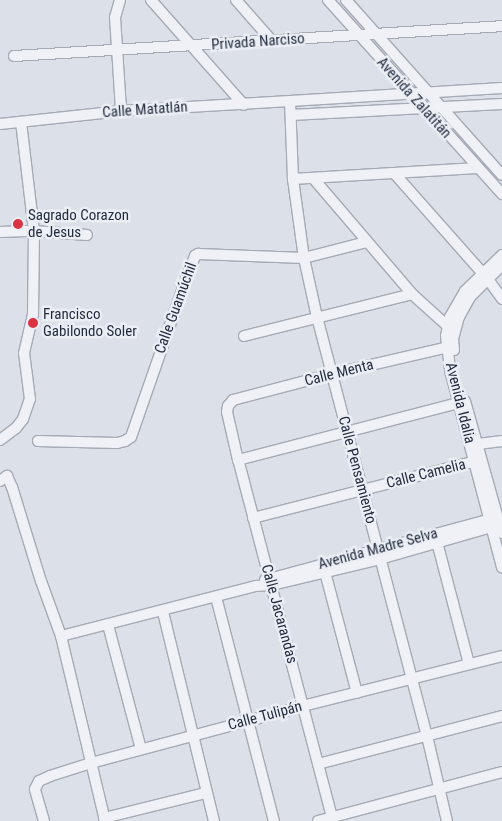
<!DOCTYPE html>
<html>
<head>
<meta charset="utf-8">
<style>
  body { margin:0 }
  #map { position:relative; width:502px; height:821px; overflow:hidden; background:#dce0e8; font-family:"Roboto Condensed",sans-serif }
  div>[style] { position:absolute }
  .roads { filter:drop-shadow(1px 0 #a5aab5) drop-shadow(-1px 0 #a5aab5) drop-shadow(0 1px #a5aab5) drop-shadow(0 -1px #a5aab5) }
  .minor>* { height:10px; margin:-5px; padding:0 5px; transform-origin:5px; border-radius:5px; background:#eff1f6 }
  .dots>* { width:14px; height:14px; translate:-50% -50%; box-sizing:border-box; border:2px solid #ebeff5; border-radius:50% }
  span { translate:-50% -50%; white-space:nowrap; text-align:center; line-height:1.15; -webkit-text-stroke:5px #ebeff5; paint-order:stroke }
  .street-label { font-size:15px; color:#242c3f }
  .poi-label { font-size:15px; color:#242c3f }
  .left { translate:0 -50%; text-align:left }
</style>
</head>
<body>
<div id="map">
  <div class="roads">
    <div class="minor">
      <div style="left:120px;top:0;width:18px;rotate:106deg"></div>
      <div style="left:115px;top:17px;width:94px;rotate:86.3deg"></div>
      <div style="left:151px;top:0;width:140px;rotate:48.5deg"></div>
      <div style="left:236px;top:0;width:55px;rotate:48.7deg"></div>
      <div style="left:328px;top:0;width:261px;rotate:48.1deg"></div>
      <div style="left:346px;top:0;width:234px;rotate:48.3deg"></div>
      <div style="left:14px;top:56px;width:489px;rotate:-3.5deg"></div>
      <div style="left:290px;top:101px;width:212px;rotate:-3.5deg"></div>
      <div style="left:291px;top:115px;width:211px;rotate:-3deg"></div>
      <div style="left:0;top:124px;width:122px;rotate:-6.1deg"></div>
      <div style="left:121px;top:111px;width:169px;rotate:-3.4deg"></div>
      <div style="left:290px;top:101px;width:78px;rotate:87.8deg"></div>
      <div style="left:293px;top:179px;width:80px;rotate:82.1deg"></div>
      <div style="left:304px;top:258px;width:60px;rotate:77.6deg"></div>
      <div style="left:317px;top:317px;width:433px;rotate:75.3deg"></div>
      <div style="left:427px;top:736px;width:87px;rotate:76.8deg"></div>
      <div style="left:394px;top:173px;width:140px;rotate:48.5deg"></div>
      <div style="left:487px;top:278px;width:26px;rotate:54deg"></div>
      <div style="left:313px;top:178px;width:153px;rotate:49.5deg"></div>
      <div style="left:412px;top:294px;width:54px;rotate:42deg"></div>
      <div style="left:293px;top:179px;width:184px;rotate:-3.4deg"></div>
      <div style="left:0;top:232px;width:34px;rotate:-2deg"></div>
      <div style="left:34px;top:231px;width:53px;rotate:4.3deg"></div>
      <div style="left:502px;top:255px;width:52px;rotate:135.8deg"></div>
      <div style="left:465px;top:291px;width:30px;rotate:120deg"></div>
      <div style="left:450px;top:317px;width:19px;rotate:102deg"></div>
      <div style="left:446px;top:336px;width:38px;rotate:83deg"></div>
      <div style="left:451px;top:374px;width:200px;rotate:75.2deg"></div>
      <div style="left:244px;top:336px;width:173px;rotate:-14deg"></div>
      <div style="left:454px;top:350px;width:11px;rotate:-95deg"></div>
      <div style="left:453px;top:339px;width:23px;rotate:-75deg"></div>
      <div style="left:459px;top:317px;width:23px;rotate:-61deg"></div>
      <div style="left:470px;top:297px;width:45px;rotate:-45deg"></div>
      <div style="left:465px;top:401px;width:137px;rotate:74.3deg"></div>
      <div style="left:0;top:440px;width:20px;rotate:-37deg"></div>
      <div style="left:16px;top:428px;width:11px;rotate:-52deg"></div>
      <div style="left:23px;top:419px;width:21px;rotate:-71deg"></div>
      <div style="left:30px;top:399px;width:46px;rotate:-97.4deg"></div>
      <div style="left:24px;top:353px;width:40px;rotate:-77deg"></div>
      <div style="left:33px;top:314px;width:83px;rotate:-89.3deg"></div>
      <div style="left:34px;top:231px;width:110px;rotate:-96.8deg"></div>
      <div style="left:38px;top:441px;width:79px;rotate:1.5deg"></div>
      <div style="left:117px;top:443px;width:8px;rotate:-14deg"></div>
      <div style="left:125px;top:441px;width:7px;rotate:-34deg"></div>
      <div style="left:131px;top:437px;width:164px;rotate:-70.8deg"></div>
      <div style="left:185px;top:282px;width:28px;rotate:-69deg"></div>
      <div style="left:195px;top:256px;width:4px;rotate:-34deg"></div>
      <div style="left:198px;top:254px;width:106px;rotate:2.2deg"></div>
      <div style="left:304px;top:258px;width:65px;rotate:-14.3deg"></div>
      <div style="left:478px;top:444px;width:24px;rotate:-7deg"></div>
      <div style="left:238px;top:460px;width:228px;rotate:-14.5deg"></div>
      <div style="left:0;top:481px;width:9px;rotate:-36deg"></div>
      <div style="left:7px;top:476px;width:12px;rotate:66deg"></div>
      <div style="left:12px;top:487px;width:98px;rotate:72.9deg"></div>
      <div style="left:41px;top:581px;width:59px;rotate:70deg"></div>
      <div style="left:61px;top:636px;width:190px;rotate:76.6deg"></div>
      <div style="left:253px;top:518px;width:234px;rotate:-14.3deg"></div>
      <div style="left:437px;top:542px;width:126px;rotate:75.3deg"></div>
      <div style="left:325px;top:572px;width:125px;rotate:75.2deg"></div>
      <div style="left:265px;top:580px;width:238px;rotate:-15.1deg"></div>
      <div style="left:216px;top:597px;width:231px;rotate:75.5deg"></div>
      <div style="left:163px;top:612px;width:215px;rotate:76.3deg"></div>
      <div style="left:108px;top:625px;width:128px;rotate:75.1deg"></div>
      <div style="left:61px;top:636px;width:201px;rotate:-14.4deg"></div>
      <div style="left:256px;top:586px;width:16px;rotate:-4deg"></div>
      <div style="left:272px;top:585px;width:111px;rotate:-13.5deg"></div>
      <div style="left:380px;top:559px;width:127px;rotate:-16deg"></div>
      <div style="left:318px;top:764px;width:190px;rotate:-14.6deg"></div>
      <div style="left:104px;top:818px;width:105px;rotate:-13.8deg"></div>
      <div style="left:44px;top:821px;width:33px;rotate:-106deg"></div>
      <div style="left:35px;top:789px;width:9px;rotate:-63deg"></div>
      <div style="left:39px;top:781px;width:12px;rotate:-24deg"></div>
      <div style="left:50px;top:776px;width:43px;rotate:-17.6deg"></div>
      <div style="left:91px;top:763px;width:220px;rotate:-15deg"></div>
      <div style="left:303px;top:706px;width:205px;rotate:-14.1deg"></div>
      <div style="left:318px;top:821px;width:190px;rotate:-14.9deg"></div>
      <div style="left:333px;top:821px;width:373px;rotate:-104.7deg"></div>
      <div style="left:238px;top:460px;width:49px;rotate:-102.9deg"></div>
      <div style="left:227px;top:412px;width:6px;rotate:-81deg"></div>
      <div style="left:228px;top:406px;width:8px;rotate:-50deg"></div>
      <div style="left:233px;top:400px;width:102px;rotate:-14.7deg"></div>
      <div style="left:332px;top:374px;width:124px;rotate:-13deg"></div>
    </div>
  </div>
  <div class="dots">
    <div style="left:18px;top:224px;background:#da3342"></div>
    <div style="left:33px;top:323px;background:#da3342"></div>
  </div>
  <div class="street-label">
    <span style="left:258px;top:42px;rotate:-4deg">Privada Narciso</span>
    <span style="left:414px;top:98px;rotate:48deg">Avenida Zalatitán</span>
    <span style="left:145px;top:110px;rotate:-4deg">Calle Matatlán</span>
    <span style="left:176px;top:308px;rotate:-70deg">Calle Guamúchil</span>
    <span style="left:339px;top:373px;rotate:-14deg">Calle Menta</span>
    <span style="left:460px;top:403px;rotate:76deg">Avenida Idalia</span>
    <span style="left:357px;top:470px;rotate:75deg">Calle Pensamiento</span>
    <span style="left:426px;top:474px;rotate:-14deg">Calle Camelia</span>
    <span style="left:378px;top:549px;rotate:-15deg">Avenida Madre Selva</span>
    <span style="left:279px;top:614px;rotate:75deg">Calle Jacarandas</span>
    <span style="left:265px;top:716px;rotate:-15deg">Calle Tulipán</span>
  </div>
  <div class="poi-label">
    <span class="left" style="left:28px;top:224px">Sagrado Corazon<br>de Jesus</span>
    <span class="left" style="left:43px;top:323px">Francisco<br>Gabilondo Soler</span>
  </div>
</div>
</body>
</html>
